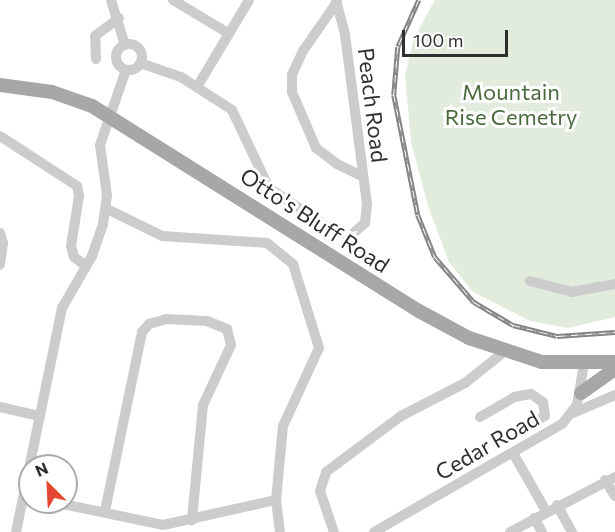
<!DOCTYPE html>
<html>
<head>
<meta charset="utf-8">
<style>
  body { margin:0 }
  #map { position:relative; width:615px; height:532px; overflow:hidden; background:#fff; font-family:Commissioner,sans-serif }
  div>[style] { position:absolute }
  .green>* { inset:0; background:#e2ecdd }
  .minor>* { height:10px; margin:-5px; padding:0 5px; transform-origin:5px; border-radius:5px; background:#ccc }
  .minor>.ring { margin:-5px; padding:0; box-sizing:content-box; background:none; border:10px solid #ccc; border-radius:50% }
  .major>* { height:14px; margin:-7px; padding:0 7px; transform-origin:7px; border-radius:7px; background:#a7a7a7 }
  .rail>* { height:4.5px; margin-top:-2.25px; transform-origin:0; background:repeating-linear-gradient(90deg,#fff 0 7px,#848484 0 14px); box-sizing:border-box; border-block:2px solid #848484 }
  span { translate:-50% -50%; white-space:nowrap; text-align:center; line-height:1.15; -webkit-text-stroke:6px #fff; paint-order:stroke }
  .park-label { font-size:22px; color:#496a3c }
  .street-label { font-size:22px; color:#2f2f2f }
  .north { position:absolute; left:18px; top:454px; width:60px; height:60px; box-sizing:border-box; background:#fff; border:2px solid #acacac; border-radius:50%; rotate:336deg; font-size:16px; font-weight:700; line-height:24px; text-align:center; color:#2f2f2f }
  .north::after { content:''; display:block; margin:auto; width:21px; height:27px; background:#e44832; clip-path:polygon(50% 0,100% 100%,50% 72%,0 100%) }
  .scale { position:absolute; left:402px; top:30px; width:106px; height:27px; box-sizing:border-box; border:3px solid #2f2f2f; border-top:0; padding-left:8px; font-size:18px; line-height:21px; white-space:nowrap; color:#2f2f2f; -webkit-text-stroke:4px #fff; paint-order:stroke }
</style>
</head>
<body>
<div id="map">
  <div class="green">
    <div style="clip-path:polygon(435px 0,615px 0,615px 317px,568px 328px,530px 321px,473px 292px,449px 262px,428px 206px,411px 142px,405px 75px,414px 38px)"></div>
  </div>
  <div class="minor">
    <div style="left:111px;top:0;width:47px;rotate:72.7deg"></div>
    <div style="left:173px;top:0;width:64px;rotate:31deg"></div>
    <div style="left:337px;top:2px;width:60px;rotate:124.8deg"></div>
    <div style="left:303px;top:51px;width:26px;rotate:115deg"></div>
    <div style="left:292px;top:75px;width:17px;rotate:90deg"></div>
    <div style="left:292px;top:92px;width:61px;rotate:66.8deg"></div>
    <div style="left:316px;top:148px;width:26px;rotate:37deg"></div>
    <div style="left:337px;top:164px;width:28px;rotate:26deg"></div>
    <div class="ring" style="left:116px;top:44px;width:16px;height:16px"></div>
    <div style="left:96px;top:59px;width:23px;rotate:-92deg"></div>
    <div style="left:95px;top:36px;width:30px;rotate:-37deg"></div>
    <div style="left:140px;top:63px;width:43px;rotate:18.9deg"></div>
    <div style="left:181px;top:77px;width:61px;rotate:32.9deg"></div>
    <div style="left:232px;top:110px;width:86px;rotate:64.6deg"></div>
    <div style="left:269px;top:188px;width:79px;rotate:33.7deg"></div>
    <div style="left:335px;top:232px;width:16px;rotate:15deg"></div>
    <div style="left:350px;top:236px;width:20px;rotate:-41deg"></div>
    <div style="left:365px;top:223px;width:19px;rotate:-84deg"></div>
    <div style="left:367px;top:204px;width:171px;rotate:-97.4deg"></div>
    <div style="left:345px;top:34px;width:35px;rotate:-105deg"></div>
    <div style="left:197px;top:87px;width:101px;rotate:-59.1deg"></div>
    <div style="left:0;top:136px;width:92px;rotate:33deg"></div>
    <div style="left:77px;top:186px;width:10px;rotate:79deg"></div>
    <div style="left:79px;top:196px;width:51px;rotate:99.1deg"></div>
    <div style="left:71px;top:246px;width:11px;rotate:75deg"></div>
    <div style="left:74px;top:257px;width:15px;rotate:37deg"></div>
    <div style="left:107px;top:209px;width:61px;rotate:26.1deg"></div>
    <div style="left:162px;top:236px;width:105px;rotate:3.8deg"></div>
    <div style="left:267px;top:243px;width:33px;rotate:39deg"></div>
    <div style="left:293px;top:264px;width:88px;rotate:72.8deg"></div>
    <div style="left:319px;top:348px;width:86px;rotate:114.8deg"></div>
    <div style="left:283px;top:426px;width:74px;rotate:95.4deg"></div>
    <div style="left:276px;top:500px;width:32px;rotate:83deg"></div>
    <div style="left:0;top:233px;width:10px;rotate:73deg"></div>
    <div style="left:3px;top:243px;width:22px;rotate:98deg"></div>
    <div style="left:530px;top:281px;width:43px;rotate:14.7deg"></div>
    <div style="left:572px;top:292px;width:44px;rotate:-10.5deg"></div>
    <div style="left:0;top:407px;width:41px;rotate:12.7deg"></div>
    <div style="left:573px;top:413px;width:46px;rotate:-23.2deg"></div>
    <div style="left:480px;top:417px;width:39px;rotate:-30deg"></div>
    <div style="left:514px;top:397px;width:17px;rotate:-10deg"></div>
    <div style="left:531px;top:394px;width:14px;rotate:34deg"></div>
    <div style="left:543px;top:402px;width:14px;rotate:82deg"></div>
    <div style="left:545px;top:416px;width:23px;rotate:151deg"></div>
    <div style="left:513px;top:453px;width:67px;rotate:60.4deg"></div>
    <div style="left:605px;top:480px;width:19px;rotate:58deg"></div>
    <div style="left:53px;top:502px;width:112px;rotate:11.8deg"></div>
    <div style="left:163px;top:525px;width:116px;rotate:-12.5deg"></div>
    <div style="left:557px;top:505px;width:31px;rotate:61deg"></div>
    <div style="left:105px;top:511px;width:183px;rotate:-78.3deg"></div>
    <div style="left:142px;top:332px;width:11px;rotate:-49deg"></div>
    <div style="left:149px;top:324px;width:18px;rotate:-16deg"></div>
    <div style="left:166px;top:319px;width:41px;rotate:2.8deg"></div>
    <div style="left:207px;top:321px;width:22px;rotate:22deg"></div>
    <div style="left:227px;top:329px;width:16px;rotate:76deg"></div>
    <div style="left:231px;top:345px;width:66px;rotate:115deg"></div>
    <div style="left:203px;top:405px;width:116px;rotate:95.5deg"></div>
    <div style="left:534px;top:518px;width:16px;rotate:60deg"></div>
    <div style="left:16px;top:532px;width:229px;rotate:-78.4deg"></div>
    <div style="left:62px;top:308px;width:60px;rotate:-60deg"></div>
    <div style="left:92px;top:256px;width:34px;rotate:-71deg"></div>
    <div style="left:103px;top:224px;width:29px;rotate:-82deg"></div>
    <div style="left:107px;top:195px;width:50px;rotate:-98deg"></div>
    <div style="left:100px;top:145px;width:79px;rotate:-70.9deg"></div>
    <div style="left:334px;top:532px;width:43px;rotate:-108.9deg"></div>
    <div style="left:320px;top:491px;width:20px;rotate:-72deg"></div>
    <div style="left:326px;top:472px;width:94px;rotate:-36.7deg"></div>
    <div style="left:401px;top:416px;width:72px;rotate:-27.3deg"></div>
    <div style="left:465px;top:383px;width:50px;rotate:-38.5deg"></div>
    <div style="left:374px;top:532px;width:217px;rotate:-29.9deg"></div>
    <div style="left:562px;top:424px;width:24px;rotate:-52deg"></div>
    <div style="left:577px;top:405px;width:42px;rotate:-80.3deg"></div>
    <div style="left:510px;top:532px;width:119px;rotate:-27.6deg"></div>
  </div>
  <div class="major">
    <div style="left:0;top:85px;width:52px;rotate:7.7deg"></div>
    <div style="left:52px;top:92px;width:42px;rotate:19.3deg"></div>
    <div style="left:92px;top:106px;width:386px;rotate:32.1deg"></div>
    <div style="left:419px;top:311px;width:57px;rotate:28.4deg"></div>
    <div style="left:469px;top:338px;width:77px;rotate:18.2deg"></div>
    <div style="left:542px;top:362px;width:73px"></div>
    <div style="left:581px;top:393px;width:42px;rotate:-35.2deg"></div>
  </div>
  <div class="rail">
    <div style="left:419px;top:0;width:51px;rotate:114.1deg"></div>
    <div style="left:398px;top:47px;width:48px;rotate:94.8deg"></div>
    <div style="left:394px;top:95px;width:122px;rotate:78.7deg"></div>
    <div style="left:418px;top:215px;width:45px;rotate:68deg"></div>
    <div style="left:435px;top:257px;width:60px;rotate:49.1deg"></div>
    <div style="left:474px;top:302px;width:45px;rotate:30.5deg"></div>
    <div style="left:513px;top:325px;width:45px;rotate:14deg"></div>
    <div style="left:557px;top:336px;width:58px;rotate:-3.9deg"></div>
  </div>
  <div class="park-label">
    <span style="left:511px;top:104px">Mountain<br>Rise Cemetry</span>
  </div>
  <div class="street-label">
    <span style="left:373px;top:105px;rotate:83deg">Peach Road</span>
    <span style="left:315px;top:220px;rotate:33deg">Otto's Bluff Road</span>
    <span style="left:487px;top:445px;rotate:-30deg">Cedar Road</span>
  </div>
  <div class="north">N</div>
  <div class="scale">100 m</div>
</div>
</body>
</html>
